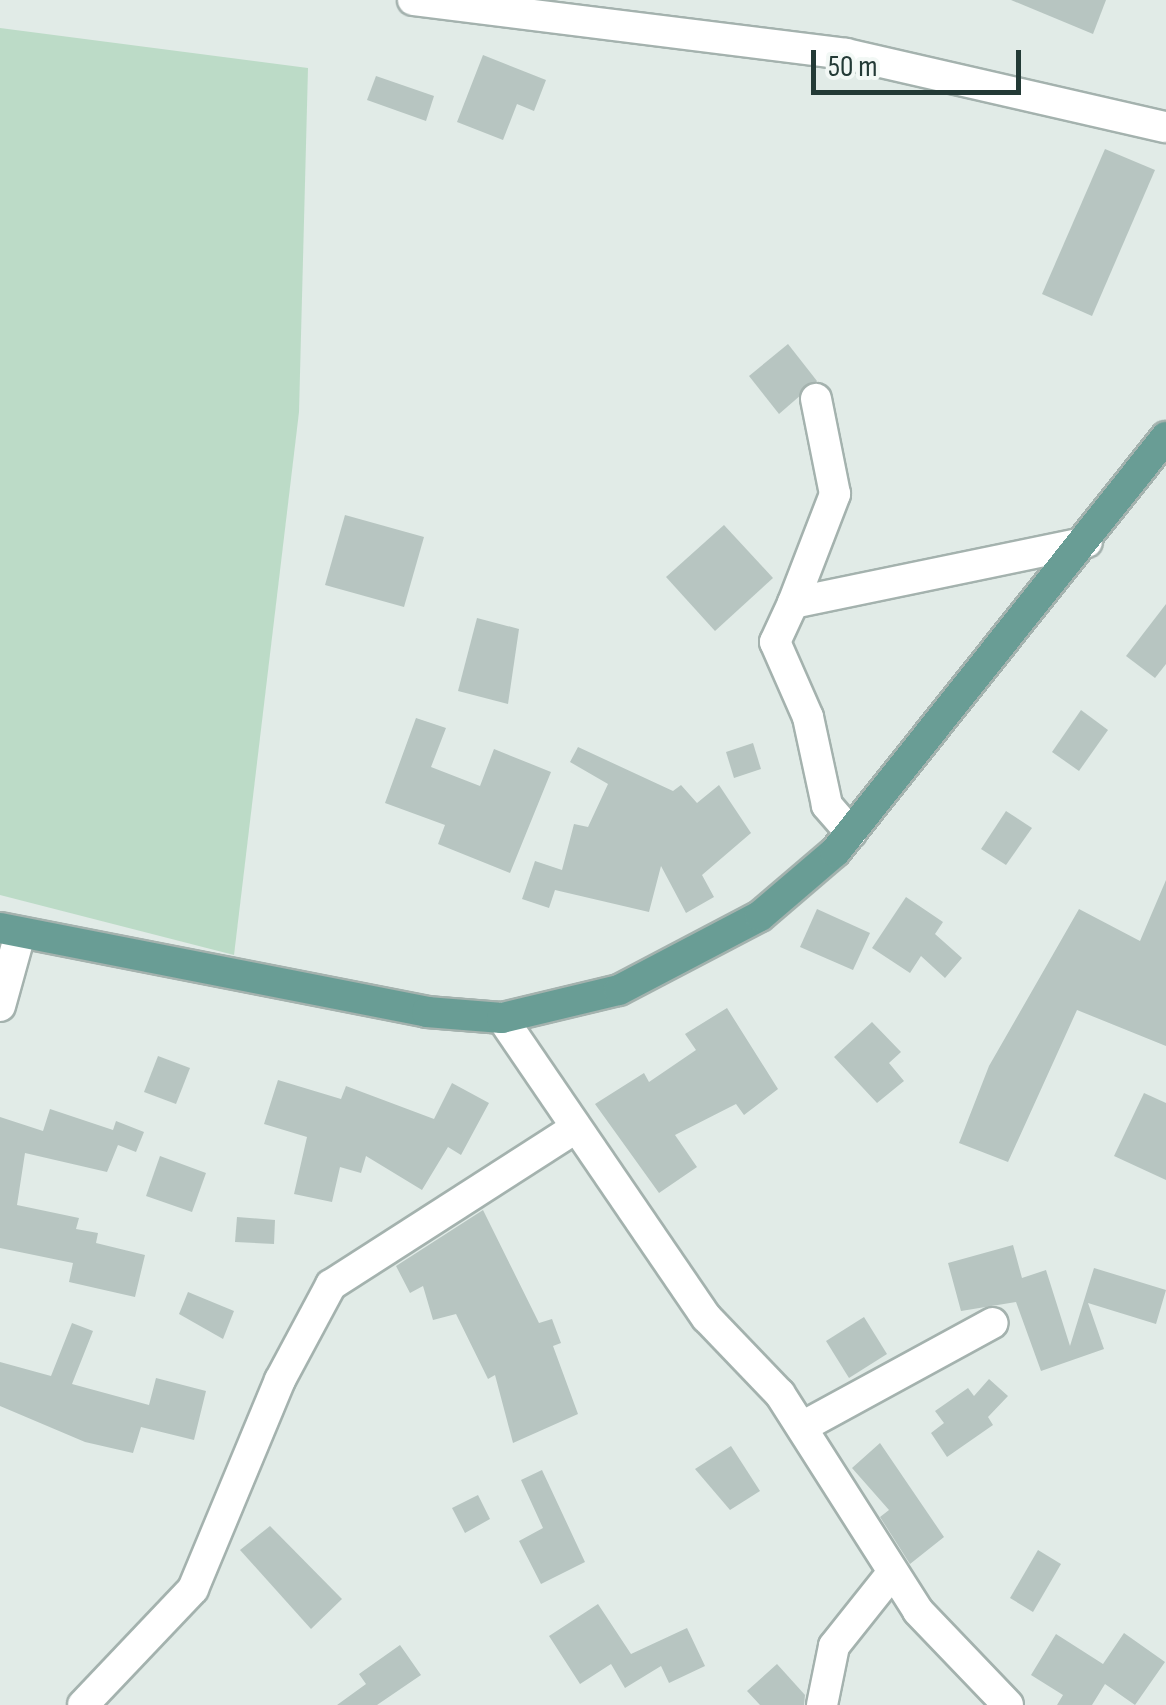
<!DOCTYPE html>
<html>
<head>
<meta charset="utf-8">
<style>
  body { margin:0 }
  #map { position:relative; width:1166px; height:1705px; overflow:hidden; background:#e1ebe7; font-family:"Sofia Sans Condensed",sans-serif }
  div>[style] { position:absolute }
  .green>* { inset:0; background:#bcdbc7 }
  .building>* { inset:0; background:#b7c5c1 }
  .roads { filter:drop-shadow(2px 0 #a4b2ae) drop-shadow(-2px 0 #a4b2ae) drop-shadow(0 2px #a4b2ae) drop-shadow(0 -2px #a4b2ae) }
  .minor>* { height:30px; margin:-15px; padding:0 15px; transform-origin:15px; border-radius:15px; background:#fff }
  .major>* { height:30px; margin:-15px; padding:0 15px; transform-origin:15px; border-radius:15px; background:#699d95 }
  span { translate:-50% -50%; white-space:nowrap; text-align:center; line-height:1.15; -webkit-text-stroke:10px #f2f8f5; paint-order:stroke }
  .scale { position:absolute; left:811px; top:50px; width:210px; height:45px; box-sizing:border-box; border:5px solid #233a36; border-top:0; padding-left:12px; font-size:30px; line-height:35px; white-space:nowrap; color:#233a36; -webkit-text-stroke:8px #f2f8f5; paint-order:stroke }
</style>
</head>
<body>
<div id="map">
  <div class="green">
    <div style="clip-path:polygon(0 28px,308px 68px,299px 412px,234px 955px,0 895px)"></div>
  </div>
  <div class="building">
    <div style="clip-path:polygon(1011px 0,1106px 0,1093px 34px)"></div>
    <div style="clip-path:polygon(483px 55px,546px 80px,534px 111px,517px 104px,503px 140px,457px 122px)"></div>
    <div style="clip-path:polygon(376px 76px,434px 96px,426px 121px,367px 100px)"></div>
    <div style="clip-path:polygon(1105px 149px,1155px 170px,1092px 316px,1042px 294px)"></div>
    <div style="clip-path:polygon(788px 344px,817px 381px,779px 414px,749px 376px)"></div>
    <div style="clip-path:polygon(345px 515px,424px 537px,404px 607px,325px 585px)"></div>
    <div style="clip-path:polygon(724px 525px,773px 578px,715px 631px,666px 577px)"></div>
    <div style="clip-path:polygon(1166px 604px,1166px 664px,1155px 678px,1126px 656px)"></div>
    <div style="clip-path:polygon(477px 618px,519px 629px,508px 704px,458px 691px)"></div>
    <div style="clip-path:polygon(1081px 710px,1108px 730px,1079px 771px,1052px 752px)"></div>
    <div style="clip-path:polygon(416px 718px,446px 728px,431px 767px,480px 786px,494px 749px,551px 772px,510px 873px,438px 844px,445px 825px,385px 803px)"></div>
    <div style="clip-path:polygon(753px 743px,761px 769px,734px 778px,726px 752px)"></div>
    <div style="clip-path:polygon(578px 747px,673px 791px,681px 785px,697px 803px,719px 785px,751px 833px,702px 875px,714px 897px,686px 913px,661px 866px,649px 912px,555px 890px,549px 908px,522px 899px,535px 861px,562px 870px,574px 824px,588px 827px,608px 784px,570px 762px)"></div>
    <div style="clip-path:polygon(1006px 811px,1032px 828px,1006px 865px,981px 849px)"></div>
    <div style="clip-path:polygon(1166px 880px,1166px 1046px,1077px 1010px,1008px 1162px,959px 1143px,989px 1066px,1079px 909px,1140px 941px)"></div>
    <div style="clip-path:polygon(906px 897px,943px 922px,935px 934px,962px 958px,945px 978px,921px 956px,910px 973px,872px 948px)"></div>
    <div style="clip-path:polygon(817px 909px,870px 933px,853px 970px,800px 947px)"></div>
    <div style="clip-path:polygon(727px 1008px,778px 1089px,744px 1115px,736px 1104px,675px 1135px,697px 1167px,659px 1193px,595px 1104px,644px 1073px,649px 1082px,696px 1050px,685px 1034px)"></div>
    <div style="clip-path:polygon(872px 1022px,901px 1052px,889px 1063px,904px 1081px,877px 1103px,834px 1057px)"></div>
    <div style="clip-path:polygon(158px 1056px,190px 1068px,176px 1104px,144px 1092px)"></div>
    <div style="clip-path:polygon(278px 1080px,341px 1099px,346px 1086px,434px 1119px,452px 1083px,489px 1103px,461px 1155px,448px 1147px,422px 1190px,366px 1156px,361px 1173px,340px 1167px,332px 1202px,294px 1194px,307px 1137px,264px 1124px)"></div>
    <div style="clip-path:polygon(1144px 1093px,1166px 1103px,1166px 1180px,1114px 1156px)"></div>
    <div style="clip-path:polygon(50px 1109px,113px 1130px,116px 1121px,144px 1132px,136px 1152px,118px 1145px,107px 1172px,25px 1153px,17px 1205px,79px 1218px,76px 1229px,98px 1233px,96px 1243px,145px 1255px,135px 1297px,69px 1282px,73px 1263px,0 1248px,0 1117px,43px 1131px)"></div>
    <div style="clip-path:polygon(160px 1156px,206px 1173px,192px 1212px,146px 1196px)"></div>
    <div style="clip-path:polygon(483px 1210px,539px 1323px,552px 1319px,561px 1343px,553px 1346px,578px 1414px,513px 1443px,495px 1375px,488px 1379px,456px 1314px,433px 1320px,423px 1286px,410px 1293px,396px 1266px)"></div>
    <div style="clip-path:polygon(237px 1217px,275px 1220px,274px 1244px,235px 1242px)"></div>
    <div style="clip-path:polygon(1013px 1245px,1022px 1278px,1046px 1270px,1070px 1346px,1094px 1268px,1166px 1290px,1156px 1324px,1088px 1303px,1104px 1349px,1041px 1371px,1016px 1302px,961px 1311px,948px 1263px)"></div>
    <div style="clip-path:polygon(188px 1292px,234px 1311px,223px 1339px,179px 1314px)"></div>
    <div style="clip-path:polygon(864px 1317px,887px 1354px,849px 1378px,826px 1341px)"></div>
    <div style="clip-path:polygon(72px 1323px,93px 1331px,72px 1384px,149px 1405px,156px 1378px,206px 1391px,194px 1440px,141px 1427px,133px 1453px,85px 1442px,0 1406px,0 1362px,51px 1376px)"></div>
    <div style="clip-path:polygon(989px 1379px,1008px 1396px,988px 1417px,993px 1425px,947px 1457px,931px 1433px,944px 1423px,935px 1411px,968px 1388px,974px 1396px)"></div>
    <div style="clip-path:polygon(880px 1443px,944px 1537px,910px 1564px,880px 1517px,889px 1510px,852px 1468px)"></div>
    <div style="clip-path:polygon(731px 1446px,760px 1491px,730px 1510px,695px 1469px)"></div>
    <div style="clip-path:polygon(542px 1470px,585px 1562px,541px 1584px,519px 1541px,543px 1528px,521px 1480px)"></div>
    <div style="clip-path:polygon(478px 1495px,490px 1519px,465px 1533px,452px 1508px)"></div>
    <div style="clip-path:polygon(270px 1526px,342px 1599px,311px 1629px,240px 1550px)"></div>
    <div style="clip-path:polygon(1038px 1550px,1061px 1564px,1033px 1612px,1010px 1598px)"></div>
    <div style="clip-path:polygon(598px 1604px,631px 1654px,687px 1628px,705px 1666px,669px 1683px,661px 1666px,625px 1688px,611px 1664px,580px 1684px,549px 1636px)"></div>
    <div style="clip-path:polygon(1124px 1633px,1165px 1662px,1135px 1705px,1105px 1684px,1092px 1705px,1057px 1705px,1063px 1695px,1031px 1675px,1056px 1634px,1103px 1664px)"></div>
    <div style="clip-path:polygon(400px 1645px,421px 1675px,377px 1705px,337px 1705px,366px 1684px,359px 1674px)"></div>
    <div style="clip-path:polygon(777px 1664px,805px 1695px,804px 1705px,760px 1705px,747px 1691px)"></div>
  </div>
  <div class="roads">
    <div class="minor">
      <div style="left:413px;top:0;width:436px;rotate:7.1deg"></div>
      <div style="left:846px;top:54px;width:328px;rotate:12.9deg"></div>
      <div style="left:793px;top:603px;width:117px;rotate:-68.9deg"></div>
      <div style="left:835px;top:494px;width:97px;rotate:-101.3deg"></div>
      <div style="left:851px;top:833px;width:37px;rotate:-131deg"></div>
      <div style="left:827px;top:805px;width:90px;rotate:-102.2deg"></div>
      <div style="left:808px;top:717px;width:82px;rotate:-113.7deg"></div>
      <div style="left:775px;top:642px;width:43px;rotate:-65.2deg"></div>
      <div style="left:793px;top:603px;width:300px;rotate:-11.7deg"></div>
      <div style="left:0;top:1006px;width:75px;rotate:-74.5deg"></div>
      <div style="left:502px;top:1018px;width:363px;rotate:55.7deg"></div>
      <div style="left:707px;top:1318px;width:105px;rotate:46.2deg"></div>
      <div style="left:780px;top:1394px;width:257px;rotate:57.5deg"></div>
      <div style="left:918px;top:1611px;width:130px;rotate:46.2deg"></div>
      <div style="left:802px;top:1427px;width:217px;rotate:-28.6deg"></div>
      <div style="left:83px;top:1705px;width:160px;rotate:-46.5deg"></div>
      <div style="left:193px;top:1589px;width:226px;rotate:-67.4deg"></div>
      <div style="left:280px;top:1380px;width:108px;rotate:-61.8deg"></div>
      <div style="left:331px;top:1285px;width:291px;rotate:-32.7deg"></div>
      <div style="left:822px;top:1705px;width:60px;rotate:-78.5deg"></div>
      <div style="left:834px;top:1646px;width:93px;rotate:-51.5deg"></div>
    </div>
    <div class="major">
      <div style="left:0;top:928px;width:435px;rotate:11.1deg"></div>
      <div style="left:427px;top:1012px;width:75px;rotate:4.6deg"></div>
      <div style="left:502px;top:1018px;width:120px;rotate:-13.5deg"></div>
      <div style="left:619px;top:990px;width:159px;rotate:-27.7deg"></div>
      <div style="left:760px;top:916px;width:99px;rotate:-40.5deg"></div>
      <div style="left:835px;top:852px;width:531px;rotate:-51.42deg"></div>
    </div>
  </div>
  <div class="scale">50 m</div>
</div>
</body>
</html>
